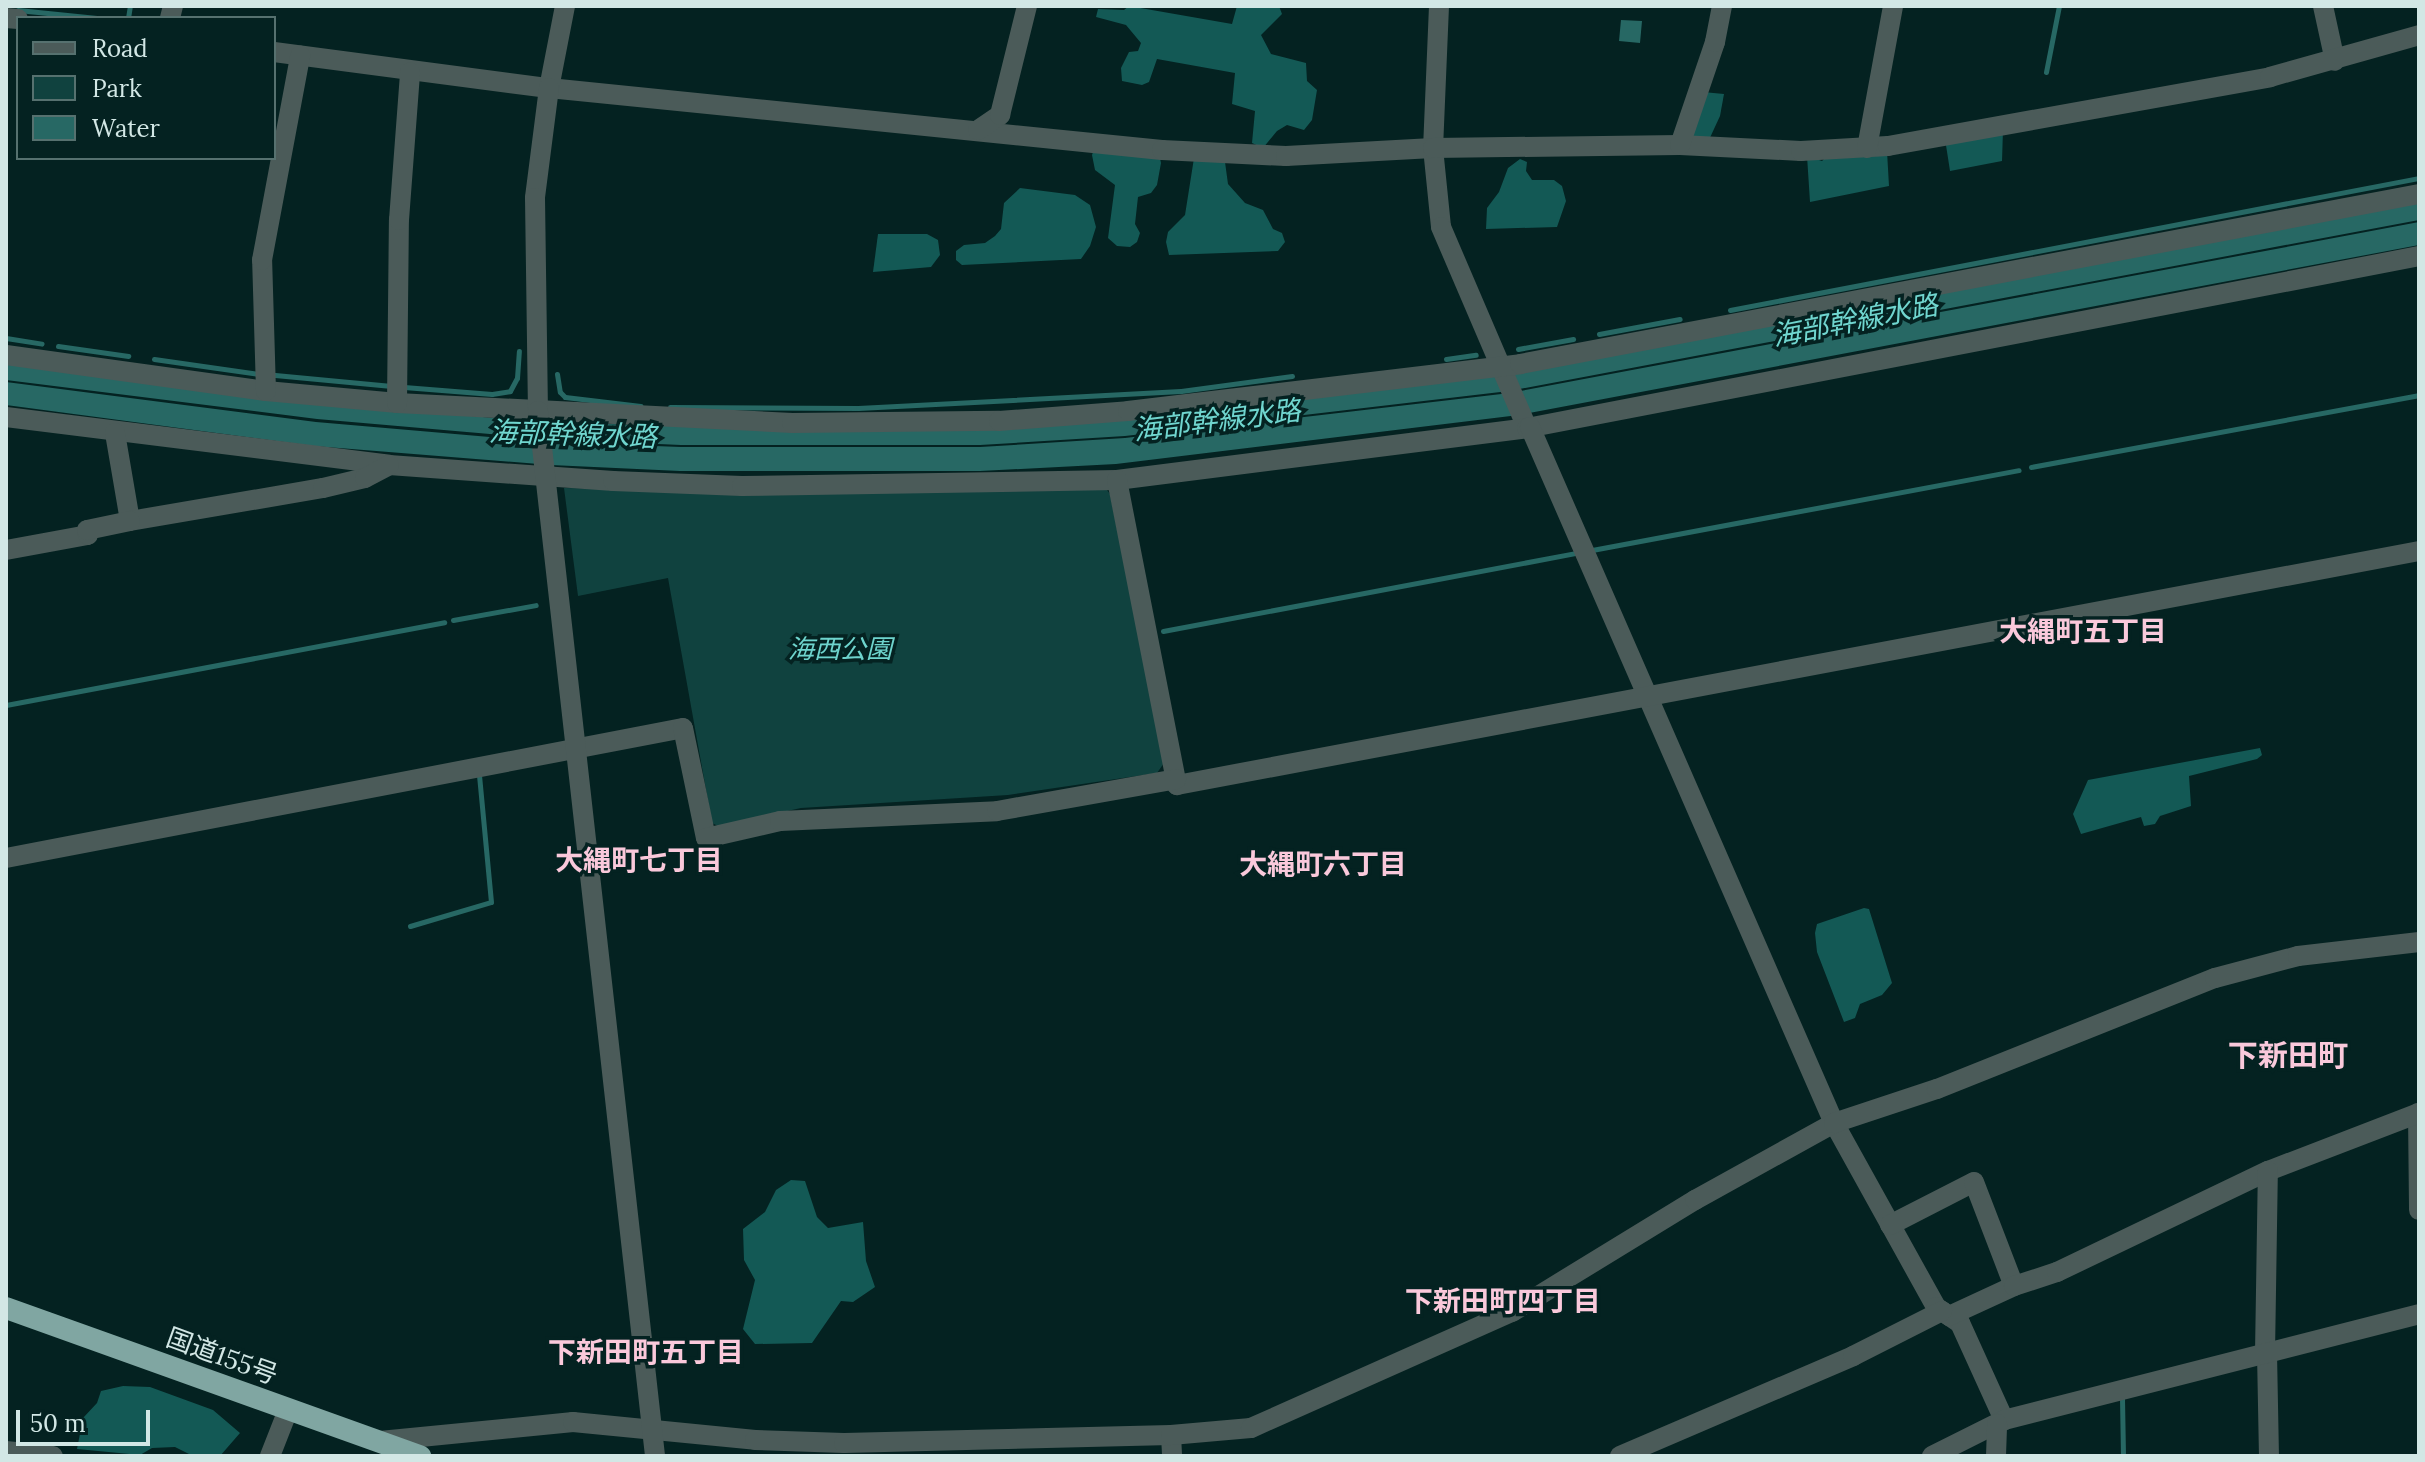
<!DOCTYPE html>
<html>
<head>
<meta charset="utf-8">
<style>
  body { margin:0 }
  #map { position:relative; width:2425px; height:1462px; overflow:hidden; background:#042221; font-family:Lora,"Noto Sans JP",serif }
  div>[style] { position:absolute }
  .green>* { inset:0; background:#10423f }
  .forest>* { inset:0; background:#135955 }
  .water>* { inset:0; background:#276864 }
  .stream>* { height:5px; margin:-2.5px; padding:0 2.5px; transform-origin:2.5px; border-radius:2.5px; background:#276864 }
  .minor>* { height:20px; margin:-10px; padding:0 10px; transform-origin:10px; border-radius:10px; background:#4b5b59 }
  .tertiary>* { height:20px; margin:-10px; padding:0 10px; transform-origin:10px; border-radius:10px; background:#4b5b59 }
  .trunk>* { height:22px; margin:-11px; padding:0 11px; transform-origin:11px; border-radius:11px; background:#80a6a2 }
  span { translate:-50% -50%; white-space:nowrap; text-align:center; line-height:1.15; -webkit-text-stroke:7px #042221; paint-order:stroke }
  .park-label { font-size:26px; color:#6ed4cd; font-style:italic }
  .street-label { font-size:26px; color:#d2e7e5 }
  .water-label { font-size:28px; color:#70d6cf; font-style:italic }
  .neighbourhood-label { font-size:28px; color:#fac9db; font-weight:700 }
  .quarter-label { font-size:30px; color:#fac9db; font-weight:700 }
  .frame { position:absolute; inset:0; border:8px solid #d2e7e5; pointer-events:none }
  .legend { position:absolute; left:16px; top:16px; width:260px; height:144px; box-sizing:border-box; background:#042221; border:2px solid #56716f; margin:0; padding:10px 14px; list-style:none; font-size:24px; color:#d2e7e5 }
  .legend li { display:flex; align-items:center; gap:16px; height:40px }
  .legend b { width:40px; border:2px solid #56716f }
  .scale { position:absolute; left:16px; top:1410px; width:134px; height:36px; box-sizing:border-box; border:4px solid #d2e7e5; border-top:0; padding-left:10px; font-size:24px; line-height:28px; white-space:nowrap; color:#d2e7e5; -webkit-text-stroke:6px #042221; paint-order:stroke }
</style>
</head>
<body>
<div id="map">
  <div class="green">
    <div style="clip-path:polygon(1104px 486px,1110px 494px,1164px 763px,1157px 773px,1008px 795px,801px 808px,718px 826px,712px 823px,668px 578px,578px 596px,564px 488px,894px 492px)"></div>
  </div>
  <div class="forest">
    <div style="clip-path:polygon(1129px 6px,1232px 24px,1237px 6px,1279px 6px,1282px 14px,1261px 35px,1271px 54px,1306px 63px,1307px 81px,1317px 90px,1312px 120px,1304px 130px,1287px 125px,1277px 131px,1263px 148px,1252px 143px,1255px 111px,1232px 104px,1235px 73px,1157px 59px,1149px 82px,1142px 85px,1122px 81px,1121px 68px,1129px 52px,1138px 51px,1141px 43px,1126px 25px,1096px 17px,1098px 9px,1124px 10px)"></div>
    <div style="clip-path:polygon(1703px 92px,1724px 94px,1720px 116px,1708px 142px,1691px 140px)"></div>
    <div style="clip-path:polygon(2003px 129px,2002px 161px,1950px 171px,1945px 139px)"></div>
    <div style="clip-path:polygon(1095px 146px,1159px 154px,1161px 163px,1157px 185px,1151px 193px,1138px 197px,1135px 224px,1140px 233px,1137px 242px,1130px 247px,1117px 246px,1108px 238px,1115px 185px,1095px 170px,1092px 155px)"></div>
    <div style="clip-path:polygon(1887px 151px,1889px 186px,1810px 202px,1807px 156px,1822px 161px,1828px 155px)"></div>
    <div style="clip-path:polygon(1194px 158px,1225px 162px,1228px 184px,1245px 203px,1263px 210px,1273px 229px,1282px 233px,1285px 242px,1278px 251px,1169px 255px,1166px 242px,1168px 232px,1185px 215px)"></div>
    <div style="clip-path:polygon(1520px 159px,1527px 162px,1526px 171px,1532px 180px,1554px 180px,1562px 186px,1566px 201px,1557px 227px,1486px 229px,1487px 208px,1499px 192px,1508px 168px)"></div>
    <div style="clip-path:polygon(1020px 188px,1075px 195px,1090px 205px,1096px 227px,1090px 246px,1081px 259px,962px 265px,956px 260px,956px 251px,964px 245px,985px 243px,995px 236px,1001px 229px,1004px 203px)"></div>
    <div style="clip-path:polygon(878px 234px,927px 234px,938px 240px,940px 255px,931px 267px,873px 272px)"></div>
    <div style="clip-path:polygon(2260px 748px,2262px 755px,2257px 759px,2189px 776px,2191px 806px,2160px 816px,2155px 824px,2144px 826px,2141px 817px,2081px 834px,2073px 814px,2088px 780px)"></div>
    <div style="clip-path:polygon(1864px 908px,1869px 909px,1892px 983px,1882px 995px,1860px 1004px,1855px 1018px,1844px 1022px,1817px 952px,1815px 933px,1817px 924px)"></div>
    <div style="clip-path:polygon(791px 1180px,805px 1181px,817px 1217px,828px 1228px,863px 1222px,866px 1261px,875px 1287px,853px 1302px,841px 1301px,812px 1343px,755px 1344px,743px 1329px,755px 1280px,744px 1260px,743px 1229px,765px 1212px,776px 1190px)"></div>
    <div style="clip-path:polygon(123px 1386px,150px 1387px,213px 1410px,240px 1433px,220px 1456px,193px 1456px,175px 1447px,152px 1448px,140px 1455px,77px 1449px,83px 1418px,97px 1403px,101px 1391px)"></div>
  </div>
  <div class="water">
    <div style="clip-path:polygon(1621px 20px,1642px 21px,1640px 43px,1619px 41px)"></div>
    <div style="clip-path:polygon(2419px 200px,2419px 220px,1509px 391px,1125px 436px,980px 445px,681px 445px,548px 439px,317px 419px,6px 380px,6px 361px,317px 402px,547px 423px,768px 427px,990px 426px,1501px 372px)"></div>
    <div style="clip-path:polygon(2419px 222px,2419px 245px,1519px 415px,1116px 464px,980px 471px,680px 471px,551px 465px,314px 446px,6px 405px,6px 382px,316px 422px,549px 442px,681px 447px,980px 447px,1125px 438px,1510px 393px)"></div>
  </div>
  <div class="stream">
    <div style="left:18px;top:10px;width:79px;rotate:5.8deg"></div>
    <div style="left:128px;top:18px;width:12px;rotate:-81deg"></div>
    <div style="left:2046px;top:72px;width:67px;rotate:-78.9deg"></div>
    <div style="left:1730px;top:310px;width:702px;rotate:-10.85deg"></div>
    <div style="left:1599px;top:334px;width:82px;rotate:-10.5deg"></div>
    <div style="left:6px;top:338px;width:36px;rotate:9deg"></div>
    <div style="left:58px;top:346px;width:71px;rotate:8.1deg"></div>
    <div style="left:1518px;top:349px;width:56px;rotate:-10.3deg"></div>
    <div style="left:154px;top:359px;width:106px;rotate:8.1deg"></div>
    <div style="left:1446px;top:359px;width:30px;rotate:-8deg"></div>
    <div style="left:557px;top:374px;width:18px;rotate:81deg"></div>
    <div style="left:560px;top:392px;width:7px;rotate:45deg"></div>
    <div style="left:565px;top:397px;width:76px;rotate:6.8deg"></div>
    <div style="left:275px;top:375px;width:117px;rotate:5.4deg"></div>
    <div style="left:404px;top:387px;width:88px;rotate:4.5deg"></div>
    <div style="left:492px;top:394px;width:18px;rotate:-9deg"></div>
    <div style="left:510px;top:391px;width:15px;rotate:-62deg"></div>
    <div style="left:517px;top:378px;width:27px;rotate:-86deg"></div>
    <div style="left:670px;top:407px;width:188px;rotate:0.3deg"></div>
    <div style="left:858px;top:408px;width:323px;rotate:-3deg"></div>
    <div style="left:1181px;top:391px;width:112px;rotate:-7.7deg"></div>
    <div style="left:2031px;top:467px;width:395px;rotate:-10.5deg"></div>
    <div style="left:1592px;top:550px;width:434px;rotate:-10.6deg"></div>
    <div style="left:453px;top:620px;width:84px;rotate:-10.2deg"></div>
    <div style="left:1163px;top:631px;width:418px;rotate:-10.7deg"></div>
    <div style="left:6px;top:705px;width:446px;rotate:-10.7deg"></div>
    <div style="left:410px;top:926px;width:84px;rotate:-16.5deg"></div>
    <div style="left:491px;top:902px;width:127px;rotate:-95.4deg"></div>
    <div style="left:2122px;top:1398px;width:58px;rotate:89deg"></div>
  </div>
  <div class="minor">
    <div style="left:1439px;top:6px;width:142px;rotate:92.4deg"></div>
    <div style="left:1433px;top:148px;width:79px;rotate:84.2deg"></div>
    <div style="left:1441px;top:227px;width:219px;rotate:66.8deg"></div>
    <div style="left:2323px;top:6px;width:56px;rotate:77.7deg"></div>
    <div style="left:6px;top:18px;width:12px;rotate:5deg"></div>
    <div style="left:170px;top:18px;width:12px;rotate:-76deg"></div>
    <div style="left:274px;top:52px;width:277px;rotate:7.5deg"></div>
    <div style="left:549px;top:88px;width:616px;rotate:5.78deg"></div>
    <div style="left:1162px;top:150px;width:124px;rotate:2.8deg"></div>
    <div style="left:1286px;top:156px;width:147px;rotate:-3.1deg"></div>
    <div style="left:1433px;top:148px;width:247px;rotate:-0.7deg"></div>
    <div style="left:1680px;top:145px;width:121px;rotate:2.8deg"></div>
    <div style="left:1801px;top:151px;width:87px;rotate:-3.3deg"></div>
    <div style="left:1888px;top:146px;width:388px;rotate:-10.2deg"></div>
    <div style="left:2270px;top:77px;width:155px;rotate:-15.7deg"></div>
    <div style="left:978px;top:130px;width:27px;rotate:-34deg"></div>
    <div style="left:1000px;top:115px;width:112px;rotate:-76.1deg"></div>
    <div style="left:1680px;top:145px;width:109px;rotate:-71.2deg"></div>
    <div style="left:1715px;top:42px;width:37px;rotate:-79deg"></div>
    <div style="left:1867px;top:148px;width:144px;rotate:-79.6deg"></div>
    <div style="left:6px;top:355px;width:262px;rotate:7.9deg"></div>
    <div style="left:266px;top:391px;width:132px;rotate:5.2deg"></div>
    <div style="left:397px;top:403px;width:396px;rotate:2.9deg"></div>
    <div style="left:792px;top:423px;width:207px;rotate:-0.6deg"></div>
    <div style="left:999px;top:421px;width:129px;rotate:-4.4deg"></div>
    <div style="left:1128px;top:411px;width:395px;rotate:-6.8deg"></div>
    <div style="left:1520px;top:364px;width:915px;rotate:-10.71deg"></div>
    <div style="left:266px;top:391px;width:131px;rotate:-91.7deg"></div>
    <div style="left:262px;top:260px;width:208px;rotate:-79.4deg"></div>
    <div style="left:397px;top:403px;width:183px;rotate:-89.4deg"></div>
    <div style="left:399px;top:220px;width:148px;rotate:-85.7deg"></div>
    <div style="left:6px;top:417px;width:386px;rotate:7.1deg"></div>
    <div style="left:389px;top:465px;width:225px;rotate:4.1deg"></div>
    <div style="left:613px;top:481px;width:129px;rotate:2.2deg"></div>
    <div style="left:742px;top:486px;width:375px;rotate:-0.9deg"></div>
    <div style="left:1117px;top:480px;width:413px;rotate:-7.2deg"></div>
    <div style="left:1527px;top:428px;width:908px;rotate:-10.91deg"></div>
    <div style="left:1530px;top:427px;width:759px;rotate:66.41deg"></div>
    <div style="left:1834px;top:1123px;width:210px;rotate:61deg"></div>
    <div style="left:1936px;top:1307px;width:29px;rotate:34deg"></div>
    <div style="left:1960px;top:1323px;width:107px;rotate:65.6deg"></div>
    <div style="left:115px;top:433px;width:89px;rotate:80.3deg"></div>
    <div style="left:130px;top:521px;width:196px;rotate:-9.7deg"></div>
    <div style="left:323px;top:488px;width:43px;rotate:-13.4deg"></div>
    <div style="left:365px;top:478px;width:27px;rotate:-28deg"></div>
    <div style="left:1117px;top:480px;width:311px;rotate:78.9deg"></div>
    <div style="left:1177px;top:785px;width:1264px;rotate:-10.67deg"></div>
    <div style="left:6px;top:550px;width:83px;rotate:-10.4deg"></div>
    <div style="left:88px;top:535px;width:5px;rotate:-101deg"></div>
    <div style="left:87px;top:530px;width:44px;rotate:-11.8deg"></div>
    <div style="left:6px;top:858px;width:689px;rotate:-10.87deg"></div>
    <div style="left:683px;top:728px;width:112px;rotate:78.2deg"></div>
    <div style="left:706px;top:838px;width:76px;rotate:-12.9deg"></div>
    <div style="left:780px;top:821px;width:217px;rotate:-2.6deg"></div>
    <div style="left:997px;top:811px;width:182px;rotate:-10.1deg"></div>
    <div style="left:2418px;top:1113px;width:97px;rotate:89.4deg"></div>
    <div style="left:1890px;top:1225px;width:94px;rotate:-27.1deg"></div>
    <div style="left:1974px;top:1182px;width:111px;rotate:69deg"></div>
    <div style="left:1949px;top:1316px;width:72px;rotate:-24.8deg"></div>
    <div style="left:2014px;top:1286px;width:45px;rotate:-18deg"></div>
    <div style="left:2057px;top:1272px;width:234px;rotate:-25.6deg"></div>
    <div style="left:2268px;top:1171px;width:162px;rotate:-21deg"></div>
    <div style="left:2267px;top:1353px;width:103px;rotate:88.9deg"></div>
    <div style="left:2265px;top:1354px;width:183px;rotate:-89.1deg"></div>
    <div style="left:1171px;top:1435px;width:21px;rotate:87deg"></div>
    <div style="left:380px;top:1441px;width:194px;rotate:-5.6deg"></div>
    <div style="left:573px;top:1422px;width:183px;rotate:5.6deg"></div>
    <div style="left:755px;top:1440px;width:89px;rotate:1.9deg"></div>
    <div style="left:844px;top:1443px;width:327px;rotate:-1.4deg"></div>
    <div style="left:1171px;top:1435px;width:80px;rotate:-5deg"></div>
    <div style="left:1251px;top:1428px;width:286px;rotate:-24deg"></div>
    <div style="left:1512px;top:1312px;width:215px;rotate:-31.5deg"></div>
    <div style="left:1695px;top:1200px;width:159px;rotate:-29deg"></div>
    <div style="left:1834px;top:1123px;width:108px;rotate:-18.3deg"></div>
    <div style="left:1937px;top:1089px;width:299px;rotate:-21.8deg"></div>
    <div style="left:2215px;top:978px;width:86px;rotate:-14.8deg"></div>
    <div style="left:2298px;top:956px;width:122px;rotate:-6.6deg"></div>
    <div style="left:6px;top:1451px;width:47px;rotate:6.1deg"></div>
    <div style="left:270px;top:1456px;width:49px;rotate:-68.6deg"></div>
    <div style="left:1620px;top:1456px;width:254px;rotate:-23.2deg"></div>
    <div style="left:1853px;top:1356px;width:100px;rotate:-26.8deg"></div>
    <div style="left:1932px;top:1456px;width:80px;rotate:-26.6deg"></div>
    <div style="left:2004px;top:1420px;width:428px;rotate:-14.3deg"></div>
    <div style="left:1996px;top:1456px;width:32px;rotate:-88deg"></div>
  </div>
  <div class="tertiary">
    <div style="left:565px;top:6px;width:84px;rotate:101deg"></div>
    <div style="left:549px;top:88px;width:111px;rotate:97.3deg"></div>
    <div style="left:535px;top:198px;width:213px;rotate:89.2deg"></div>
    <div style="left:538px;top:411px;width:1052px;rotate:83.61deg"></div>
  </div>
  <div class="trunk">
    <div style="left:6px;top:1308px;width:440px;rotate:19.7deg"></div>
  </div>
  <div class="park-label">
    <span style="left:840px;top:649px">海西公園</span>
  </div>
  <div class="street-label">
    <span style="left:222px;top:1356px;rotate:20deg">国道155号</span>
  </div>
  <div class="water-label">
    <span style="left:1855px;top:320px;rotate:-11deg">海部幹線水路</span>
    <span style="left:1217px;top:420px;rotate:-7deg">海部幹線水路</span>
    <span style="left:573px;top:434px;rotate:2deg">海部幹線水路</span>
  </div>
  <div class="neighbourhood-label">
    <span style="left:2083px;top:631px">大縄町五丁目</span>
    <span style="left:639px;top:860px">大縄町七丁目</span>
    <span style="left:1323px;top:864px">大縄町六丁目</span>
    <span style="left:1503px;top:1301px">下新田町四丁目</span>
    <span style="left:646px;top:1352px">下新田町五丁目</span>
  </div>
  <div class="quarter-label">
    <span style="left:2288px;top:1055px">下新田町</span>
  </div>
  <div class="frame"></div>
  <ul class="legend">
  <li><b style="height:10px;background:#4b5b59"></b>Road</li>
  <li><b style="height:22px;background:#10423f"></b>Park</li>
  <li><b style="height:22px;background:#276864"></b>Water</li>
  </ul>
  <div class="scale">50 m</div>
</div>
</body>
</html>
